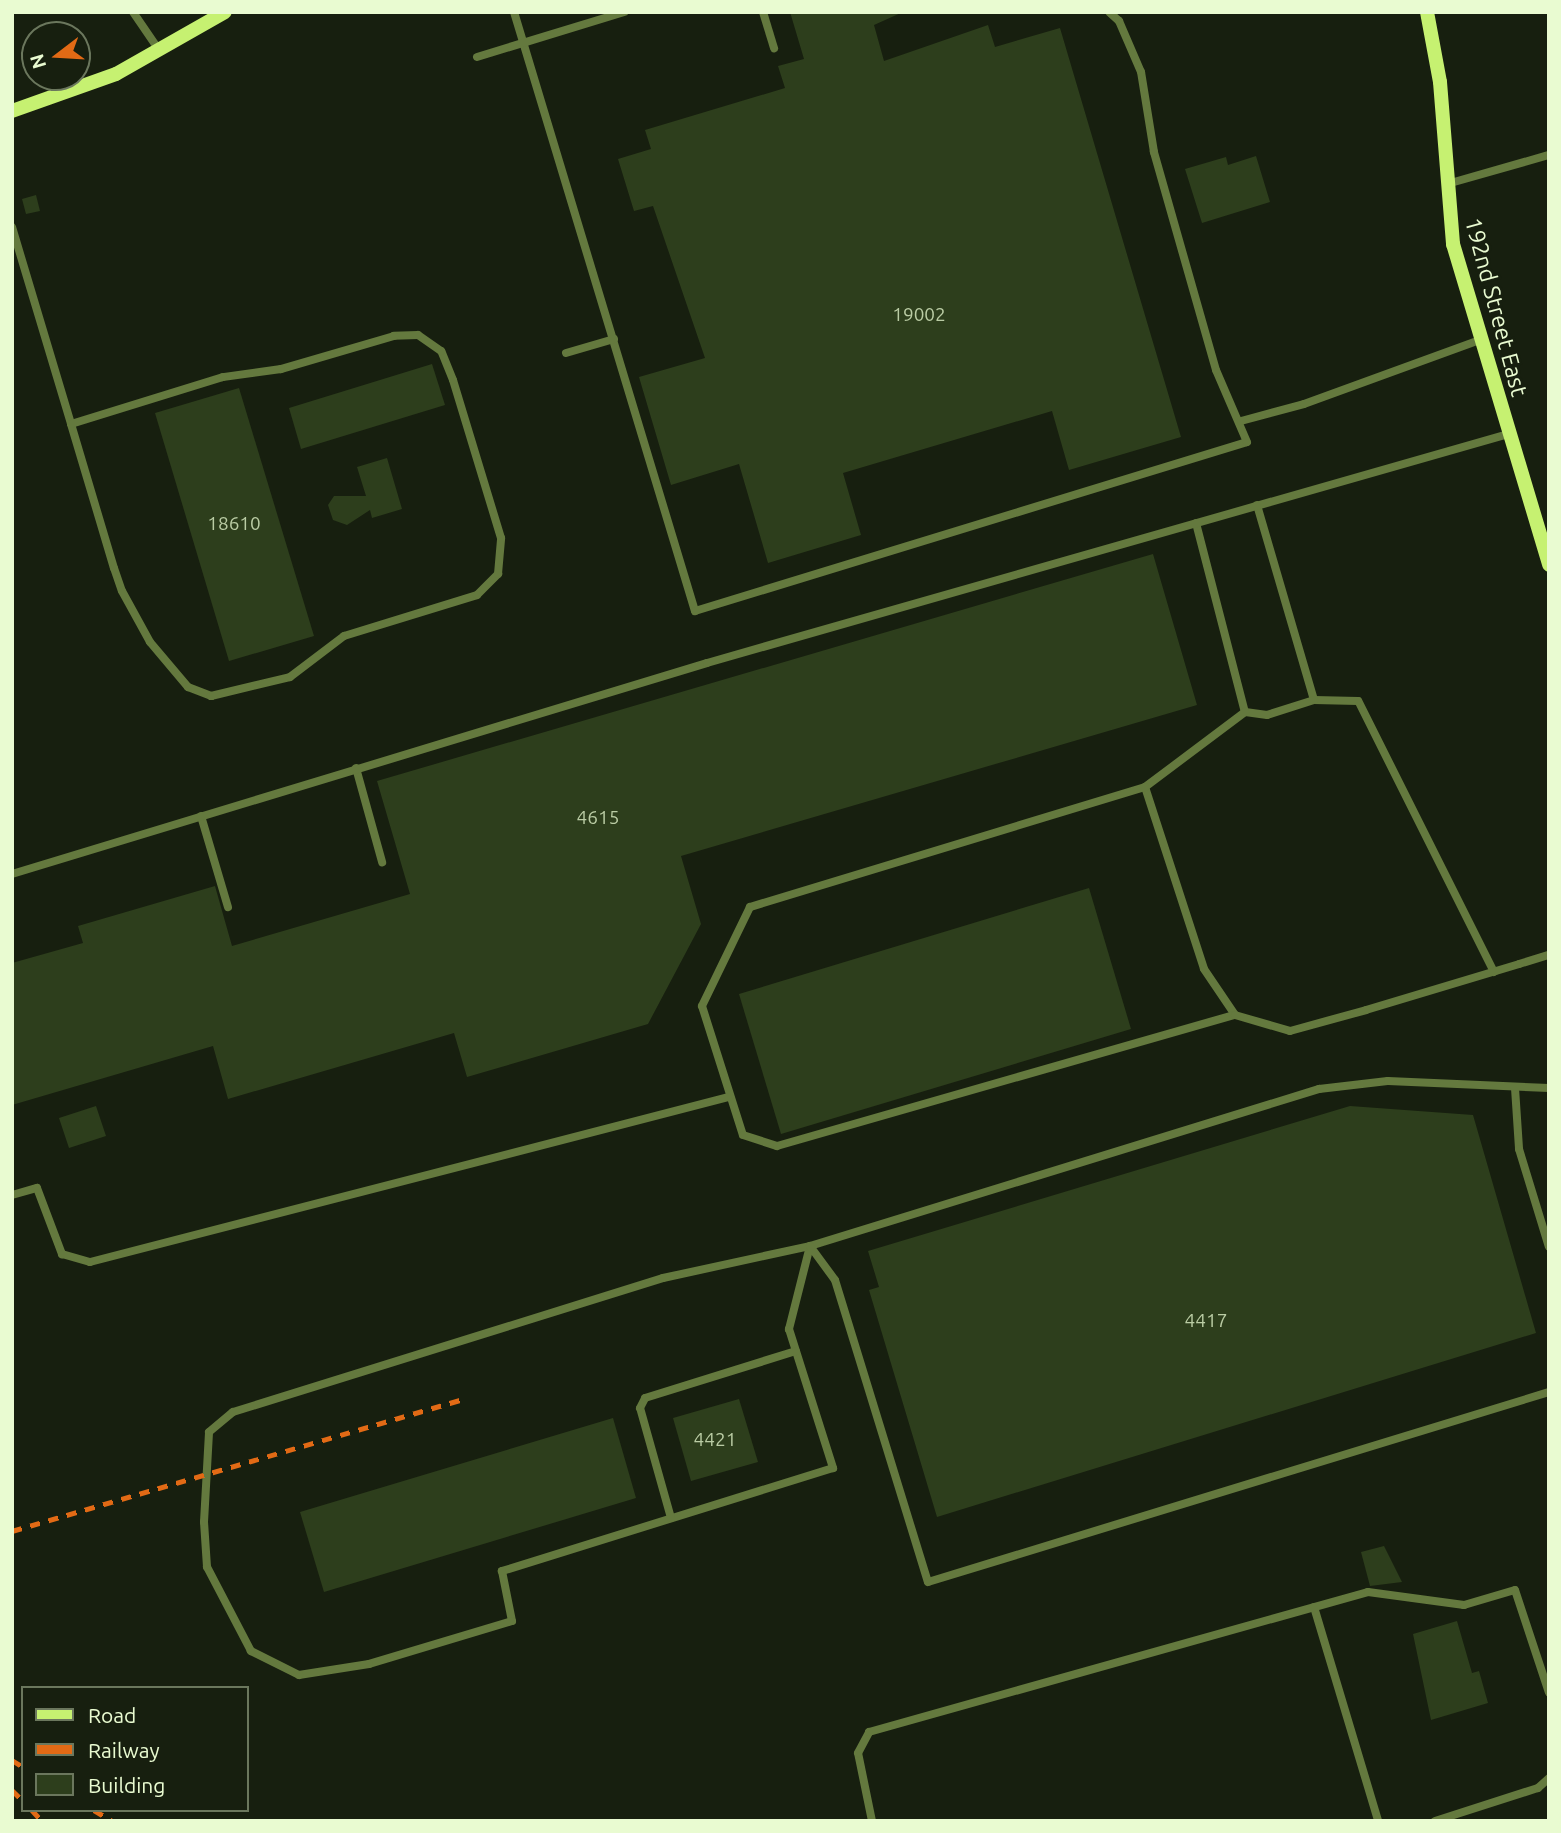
<!DOCTYPE html>
<html>
<head>
<meta charset="utf-8">
<style>
  body { margin:0 }
  #map { position:relative; width:1561px; height:1833px; overflow:hidden; background:#171f0f; font-family:Ubuntu,sans-serif }
  div>[style] { position:absolute }
  .building>* { inset:0; background:#2d3e1c }
  .lane>* { height:8px; margin:-4px; padding:0 4px; transform-origin:4px; border-radius:4px; background:#64793e }
  .secondary>* { height:14px; margin:-7px; padding:0 7px; transform-origin:7px; border-radius:7px; background:#c6f171 }
  .rail>* { height:5px; margin-top:-2.5px; transform-origin:0; background:repeating-linear-gradient(90deg,#e26a15 0 10px,transparent 0 19px) }
  span { translate:-50% -50%; white-space:nowrap; text-align:center; line-height:1.15; -webkit-text-stroke:5px #171f0f; paint-order:stroke }
  .number-label { font-size:19px; color:#bacca4 }
  .number-label span { -webkit-text-stroke-width:0 }
  .street-label { font-size:23px; color:#e9fbd1 }
  .frame { position:absolute; inset:0; border:14px solid #e9fbd1; pointer-events:none }
  .legend { position:absolute; left:21px; top:1686px; width:228px; height:126px; box-sizing:border-box; background:#171f0f; border:2px solid #6b775d; margin:0; padding:9px 12px; list-style:none; font-size:21px; color:#e9fbd1 }
  .legend li { display:flex; align-items:center; gap:14px; height:35px }
  .legend b { width:35px; border:2px solid #6b775d }
  .north { position:absolute; left:21px; top:21px; width:70px; height:70px; box-sizing:border-box; background:#171f0f; border:2px solid #6b775d; border-radius:50%; rotate:253deg; font-size:19px; font-weight:700; line-height:28px; text-align:center; color:#e9fbd1 }
  .north::after { content:''; display:block; margin:auto; width:24px; height:32px; background:#e26a15; clip-path:polygon(50% 0,100% 100%,50% 72%,0 100%) }
</style>
</head>
<body>
<div id="map">
  <div class="building">
    <div style="clip-path:polygon(790px 12px,903px 12px,874px 25px,884px 61px,988px 25px,995px 47px,1060px 28px,1181px 437px,1069px 470px,1052px 411px,843px 473px,861px 535px,768px 563px,739px 464px,671px 485px,639px 377px,705px 358px,653px 206px,634px 211px,618px 159px,651px 149px,645px 130px,785px 88px,778px 66px,804px 59px)"></div>
    <div style="clip-path:polygon(1256px 156px,1270px 202px,1202px 223px,1185px 169px,1226px 157px,1228px 165px)"></div>
    <div style="clip-path:polygon(36px 195px,40px 211px,26px 214px,22px 199px)"></div>
    <div style="clip-path:polygon(432px 364px,445px 405px,301px 449px,289px 408px)"></div>
    <div style="clip-path:polygon(239px 388px,314px 636px,229px 661px,155px 413px)"></div>
    <div style="clip-path:polygon(387px 458px,402px 509px,372px 518px,370px 510px,347px 525px,333px 520px,328px 505px,334px 496px,366px 496px,357px 467px)"></div>
    <div style="clip-path:polygon(1153px 554px,1197px 705px,681px 856px,701px 924px,648px 1024px,467px 1077px,454px 1033px,228px 1099px,213px 1046px,12px 1105px,12px 963px,83px 943px,78px 926px,215px 886px,232px 946px,410px 894px,377px 781px)"></div>
    <div style="clip-path:polygon(1089px 888px,1131px 1029px,781px 1134px,739px 994px)"></div>
    <div style="clip-path:polygon(96px 1106px,106px 1136px,69px 1148px,59px 1118px)"></div>
    <div style="clip-path:polygon(1350px 1106px,1473px 1115px,1536px 1333px,937px 1517px,869px 1290px,879px 1287px,868px 1251px)"></div>
    <div style="clip-path:polygon(739px 1399px,758px 1462px,691px 1481px,673px 1418px)"></div>
    <div style="clip-path:polygon(613px 1418px,636px 1498px,324px 1592px,300px 1512px)"></div>
    <div style="clip-path:polygon(1384px 1546px,1402px 1582px,1370px 1586px,1361px 1552px)"></div>
    <div style="clip-path:polygon(1457px 1621px,1472px 1673px,1479px 1671px,1488px 1703px,1431px 1720px,1413px 1634px)"></div>
  </div>
  <div class="lane">
    <div style="left:133px;top:12px;width:46px;rotate:55.6deg"></div>
    <div style="left:514px;top:12px;width:626px;rotate:73.19deg"></div>
    <div style="left:695px;top:611px;width:577px;rotate:-17.02deg"></div>
    <div style="left:1247px;top:442px;width:78px;rotate:-113.3deg"></div>
    <div style="left:1216px;top:370px;width:227px;rotate:-105.9deg"></div>
    <div style="left:1154px;top:152px;width:81px;rotate:-99.2deg"></div>
    <div style="left:1141px;top:72px;width:56px;rotate:-113.3deg"></div>
    <div style="left:1119px;top:21px;width:13px;rotate:-138deg"></div>
    <div style="left:763px;top:12px;width:38px;rotate:73deg"></div>
    <div style="left:477px;top:57px;width:154px;rotate:-17deg"></div>
    <div style="left:1447px;top:184px;width:106px;rotate:-15.9deg"></div>
    <div style="left:12px;top:227px;width:206px;rotate:73.3deg"></div>
    <div style="left:71px;top:424px;width:150px;rotate:73.4deg"></div>
    <div style="left:114px;top:568px;width:24px;rotate:71deg"></div>
    <div style="left:122px;top:591px;width:58px;rotate:61.2deg"></div>
    <div style="left:150px;top:642px;width:59px;rotate:49.8deg"></div>
    <div style="left:188px;top:687px;width:25px;rotate:21deg"></div>
    <div style="left:211px;top:696px;width:81px;rotate:-13.5deg"></div>
    <div style="left:290px;top:677px;width:68px;rotate:-37.2deg"></div>
    <div style="left:344px;top:636px;width:139px;rotate:-17.1deg"></div>
    <div style="left:477px;top:595px;width:30px;rotate:-45deg"></div>
    <div style="left:498px;top:574px;width:36px;rotate:-85deg"></div>
    <div style="left:501px;top:538px;width:165px;rotate:-106.9deg"></div>
    <div style="left:453px;top:380px;width:31px;rotate:-112deg"></div>
    <div style="left:441px;top:351px;width:28px;rotate:-145deg"></div>
    <div style="left:418px;top:335px;width:24px;rotate:178deg"></div>
    <div style="left:394px;top:336px;width:118px;rotate:163.7deg"></div>
    <div style="left:281px;top:369px;width:59px;rotate:172.1deg"></div>
    <div style="left:223px;top:377px;width:159px;rotate:162.8deg"></div>
    <div style="left:566px;top:353px;width:50px;rotate:-16.3deg"></div>
    <div style="left:1241px;top:421px;width:65px;rotate:-15.1deg"></div>
    <div style="left:1304px;top:404px;width:187px;rotate:-20deg"></div>
    <div style="left:1257px;top:505px;width:203px;rotate:73.7deg"></div>
    <div style="left:1196px;top:523px;width:195px;rotate:75.5deg"></div>
    <div style="left:356px;top:768px;width:98px;rotate:74.5deg"></div>
    <div style="left:1145px;top:787px;width:191px;rotate:72deg"></div>
    <div style="left:1204px;top:969px;width:55px;rotate:56deg"></div>
    <div style="left:201px;top:816px;width:95px;rotate:73.5deg"></div>
    <div style="left:12px;top:874px;width:726px;rotate:-16.89deg"></div>
    <div style="left:707px;top:663px;width:833px;rotate:-15.95deg"></div>
    <div style="left:1494px;top:972px;width:303px;rotate:-116.6deg"></div>
    <div style="left:1358px;top:701px;width:44px;rotate:-178.7deg"></div>
    <div style="left:1314px;top:700px;width:49px;rotate:162.3deg"></div>
    <div style="left:1267px;top:715px;width:22px;rotate:-172deg"></div>
    <div style="left:1245px;top:712px;width:125px;rotate:143.1deg"></div>
    <div style="left:1145px;top:787px;width:413px;rotate:163.1deg"></div>
    <div style="left:750px;top:907px;width:110px;rotate:115.9deg"></div>
    <div style="left:702px;top:1006px;width:135px;rotate:72.4deg"></div>
    <div style="left:743px;top:1135px;width:36px;rotate:18deg"></div>
    <div style="left:777px;top:1146px;width:476px;rotate:-16deg"></div>
    <div style="left:1235px;top:1015px;width:57px;rotate:16.2deg"></div>
    <div style="left:1290px;top:1031px;width:79px;rotate:-15.4deg"></div>
    <div style="left:1366px;top:1010px;width:160px;rotate:-16.7deg"></div>
    <div style="left:1519px;top:964px;width:31px;rotate:-17deg"></div>
    <div style="left:1515px;top:1088px;width:61px;rotate:86.2deg"></div>
    <div style="left:1519px;top:1149px;width:102px;rotate:73deg"></div>
    <div style="left:12px;top:1195px;width:26px;rotate:-16deg"></div>
    <div style="left:37px;top:1188px;width:71px;rotate:69.3deg"></div>
    <div style="left:62px;top:1254px;width:29px;rotate:16deg"></div>
    <div style="left:90px;top:1262px;width:660px;rotate:-14.48deg"></div>
    <div style="left:810px;top:1246px;width:86px;rotate:104.2deg"></div>
    <div style="left:789px;top:1329px;width:146px;rotate:72.4deg"></div>
    <div style="left:833px;top:1468px;width:347px;rotate:162.7deg"></div>
    <div style="left:502px;top:1571px;width:51px;rotate:78.7deg"></div>
    <div style="left:512px;top:1621px;width:149px;rotate:163.3deg"></div>
    <div style="left:369px;top:1664px;width:71px;rotate:171.1deg"></div>
    <div style="left:299px;top:1675px;width:54px;rotate:-153.4deg"></div>
    <div style="left:251px;top:1651px;width:95px;rotate:-117.6deg"></div>
    <div style="left:207px;top:1567px;width:45px;rotate:-93.8deg"></div>
    <div style="left:204px;top:1522px;width:90px;rotate:-86.8deg"></div>
    <div style="left:209px;top:1432px;width:31px;rotate:-40deg"></div>
    <div style="left:233px;top:1412px;width:450px;rotate:-17.3deg"></div>
    <div style="left:663px;top:1278px;width:150px;rotate:-12.3deg"></div>
    <div style="left:810px;top:1246px;width:533px;rotate:-17.14deg"></div>
    <div style="left:1319px;top:1089px;width:69px;rotate:-6.6deg"></div>
    <div style="left:1388px;top:1081px;width:161px;rotate:2.5deg"></div>
    <div style="left:810px;top:1246px;width:42px;rotate:53.7deg"></div>
    <div style="left:835px;top:1280px;width:316px;rotate:72.9deg"></div>
    <div style="left:928px;top:1582px;width:649px;rotate:-17.01deg"></div>
    <div style="left:671px;top:1518px;width:114px;rotate:-105.7deg"></div>
    <div style="left:640px;top:1408px;width:11px;rotate:-63deg"></div>
    <div style="left:645px;top:1398px;width:158px;rotate:-17.3deg"></div>
    <div style="left:1314px;top:1607px;width:223px;rotate:73.3deg"></div>
    <div style="left:872px;top:1821px;width:69px;rotate:-101.6deg"></div>
    <div style="left:858px;top:1753px;width:24px;rotate:-62deg"></div>
    <div style="left:869px;top:1732px;width:518px;rotate:-15.67deg"></div>
    <div style="left:1368px;top:1592px;width:97px;rotate:7.7deg"></div>
    <div style="left:1464px;top:1605px;width:53px;rotate:-16.4deg"></div>
    <div style="left:1515px;top:1590px;width:108px;rotate:71.7deg"></div>
    <div style="left:1435px;top:1821px;width:108px;rotate:-17.8deg"></div>
    <div style="left:1538px;top:1788px;width:15px;rotate:-42deg"></div>
  </div>
  <div class="secondary">
    <div style="left:1427px;top:12px;width:71px;rotate:79.5deg"></div>
    <div style="left:1440px;top:82px;width:163px;rotate:85.4deg"></div>
    <div style="left:1453px;top:244px;width:335px;rotate:73.3deg"></div>
    <div style="left:12px;top:111px;width:110px;rotate:-19.6deg"></div>
    <div style="left:116px;top:74px;width:125px;rotate:-29.6deg"></div>
  </div>
  <div class="rail">
    <div style="left:12px;top:1531px;width:473px;rotate:-16.3deg"></div>
    <div style="left:12px;top:1760px;width:13px;rotate:32deg"></div>
    <div style="left:12px;top:1790px;width:16px;rotate:45deg"></div>
    <div style="left:32px;top:1810px;width:15px;rotate:48deg"></div>
    <div style="left:94px;top:1810px;width:21px;rotate:31deg"></div>
  </div>
  <div class="number-label">
    <span style="left:919px;top:315px">19002</span>
    <span style="left:234px;top:524px">18610</span>
    <span style="left:598px;top:818px">4615</span>
    <span style="left:1206px;top:1321px">4417</span>
    <span style="left:715px;top:1440px">4421</span>
  </div>
  <div class="street-label">
    <span style="left:1496px;top:307px;rotate:75deg">192nd Street East</span>
  </div>
  <div class="frame"></div>
  <ul class="legend">
  <li><b style="height:9px;background:#c6f171"></b>Road</li>
  <li><b style="height:9px;background:#e26a15"></b>Railway</li>
  <li><b style="height:19px;background:#2d3e1c"></b>Building</li>
  </ul>
  <div class="north">N</div>
</div>
</body>
</html>
